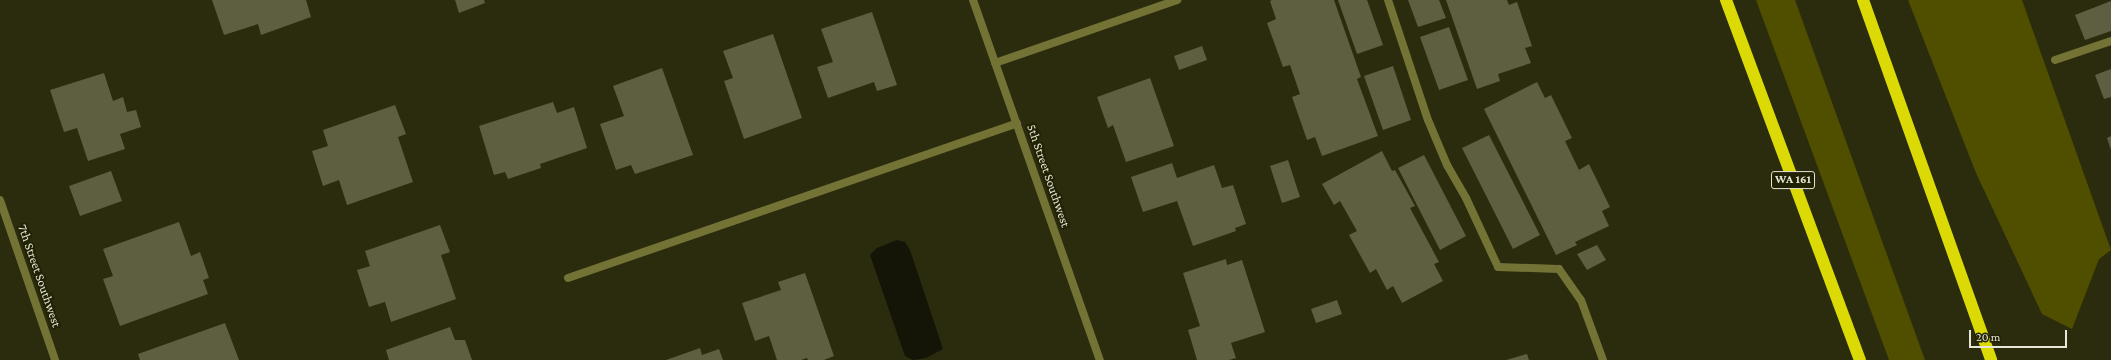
<!DOCTYPE html>
<html>
<head>
<meta charset="utf-8">
<style>
  body { margin:0 }
  #map { position:relative; width:2111px; height:360px; overflow:hidden; background:#2b2b0e; font-family:"Crimson Pro",serif }
  div>[style] { position:absolute }
  .green>* { inset:0; background:#504f00 }
  .water>* { inset:0; background:#151507 }
  .building>* { inset:0; background:#5e5f41 }
  .lane>* { height:8px; margin:-4px; padding:0 4px; transform-origin:4px; border-radius:4px; background:#737336 }
  .street>* { height:8px; margin:-4px; padding:0 4px; transform-origin:4px; border-radius:4px; background:#737336 }
  .highway>* { height:12px; margin:-6px; padding:0 6px; transform-origin:6px; border-radius:6px; background:#dbda06 }
  span { translate:-50% -50%; white-space:nowrap; text-align:center; line-height:1.15; -webkit-text-stroke:4px #212104; paint-order:stroke }
  .shield-label span { padding:1px 3px; background:#212104; border:1px solid; border-radius:3px; -webkit-text-stroke-width:0 }
  .shield-label { font-size:12px; color:#e6e7d6; font-weight:700 }
  .street-label { font-size:13px; color:#e6e7d6 }
  .scale { position:absolute; left:1969px; top:330px; width:98px; height:18px; box-sizing:border-box; border:2px solid #e6e7d6; border-top:0; padding-left:5px; font-size:12px; line-height:14px; white-space:nowrap; color:#e6e7d6; -webkit-text-stroke:3px #212104; paint-order:stroke }
</style>
</head>
<body>
<div id="map">
  <div class="green">
    <div style="clip-path:polygon(1756px 0,1795px 0,1925px 360px,1889px 360px)"></div>
    <div style="clip-path:polygon(1908px 0,2022px 0,2111px 250px,2099px 259px,2072px 329px,2042px 314px,1976px 173px)"></div>
  </div>
  <div class="water">
    <div style="clip-path:polygon(897px 240px,905px 242px,910px 250px,943px 349px,926px 358px,913px 360px,905px 356px,870px 255px,877px 248px)"></div>
  </div>
  <div class="building">
    <div style="clip-path:polygon(212px 0,306px 0,311px 17px,261px 35px,258px 24px,224px 35px)"></div>
    <div style="clip-path:polygon(455px 0,484px 0,485px 3px,459px 13px)"></div>
    <div style="clip-path:polygon(1334px 0,1361px 77px,1357px 79px,1378px 136px,1322px 156px,1315px 137px,1307px 140px,1292px 97px,1300px 94px,1290px 65px,1283px 67px,1267px 23px,1276px 19px,1270px 1px,1272px 0)"></div>
    <div style="clip-path:polygon(1338px 0,1367px 0,1383px 45px,1357px 54px)"></div>
    <div style="clip-path:polygon(1408px 0,1439px 0,1446px 18px,1418px 27px)"></div>
    <div style="clip-path:polygon(1446px 0,1507px 0,1509px 5px,1517px 2px,1532px 46px,1525px 48px,1531px 63px,1498px 74px,1500px 81px,1477px 89px)"></div>
    <div style="clip-path:polygon(2111px 1px,2111px 31px,2085px 40px,2075px 15px)"></div>
    <div style="clip-path:polygon(872px 12px,897px 85px,877px 91px,874px 82px,828px 98px,817px 67px,833px 62px,821px 29px)"></div>
    <div style="clip-path:polygon(1449px 27px,1468px 80px,1439px 90px,1420px 37px)"></div>
    <div style="clip-path:polygon(773px 34px,802px 118px,744px 139px,724px 81px,733px 78px,723px 51px)"></div>
    <div style="clip-path:polygon(1202px 46px,1207px 60px,1179px 70px,1174px 56px)"></div>
    <div style="clip-path:polygon(1393px 66px,1411px 120px,1383px 130px,1364px 76px)"></div>
    <div style="clip-path:polygon(662px 68px,693px 155px,635px 174px,631px 165px,616px 170px,600px 124px,624px 116px,613px 86px)"></div>
    <div style="clip-path:polygon(2111px 69px,2111px 97px,2104px 99px,2095px 75px)"></div>
    <div style="clip-path:polygon(104px 73px,113px 101px,123px 97px,127px 112px,136px 110px,141px 127px,120px 134px,125px 149px,88px 161px,77px 128px,64px 132px,50px 90px)"></div>
    <div style="clip-path:polygon(1150px 78px,1174px 146px,1126px 162px,1113px 125px,1108px 128px,1097px 97px)"></div>
    <div style="clip-path:polygon(1537px 82px,1545px 98px,1551px 95px,1572px 138px,1565px 141px,1579px 170px,1589px 164px,1610px 207px,1602px 211px,1609px 226px,1575px 242px,1577px 245px,1556px 255px,1484px 109px)"></div>
    <div style="clip-path:polygon(553px 102px,557px 113px,574px 107px,587px 148px,540px 164px,541px 168px,508px 179px,505px 172px,494px 175px,479px 126px)"></div>
    <div style="clip-path:polygon(395px 105px,406px 134px,398px 137px,413px 182px,347px 205px,339px 180px,323px 186px,312px 151px,328px 146px,323px 130px)"></div>
    <div style="clip-path:polygon(1489px 135px,1540px 235px,1513px 249px,1462px 148px)"></div>
    <div style="clip-path:polygon(2111px 136px,2111px 150px,2107px 138px)"></div>
    <div style="clip-path:polygon(1382px 151px,1392px 171px,1395px 170px,1415px 206px,1410px 208px,1439px 262px,1434px 264px,1443px 281px,1402px 303px,1393px 286px,1387px 290px,1376px 269px,1370px 273px,1349px 235px,1357px 231px,1340px 201px,1334px 205px,1322px 184px)"></div>
    <div style="clip-path:polygon(1424px 155px,1466px 236px,1440px 250px,1398px 168px)"></div>
    <div style="clip-path:polygon(1288px 160px,1300px 197px,1282px 203px,1270px 166px)"></div>
    <div style="clip-path:polygon(1172px 163px,1177px 178px,1214px 165px,1222px 188px,1233px 185px,1246px 224px,1235px 228px,1236px 231px,1193px 246px,1177px 201px,1143px 212px,1131px 177px)"></div>
    <div style="clip-path:polygon(111px 171px,122px 201px,80px 216px,69px 186px)"></div>
    <div style="clip-path:polygon(179px 222px,191px 256px,200px 252px,209px 278px,203px 280px,208px 294px,120px 326px,103px 279px,113px 276px,103px 249px)"></div>
    <div style="clip-path:polygon(440px 225px,450px 252px,441px 255px,456px 299px,391px 322px,385px 302px,369px 307px,357px 270px,370px 266px,365px 251px)"></div>
    <div style="clip-path:polygon(1597px 245px,1606px 260px,1587px 270px,1577px 254px)"></div>
    <div style="clip-path:polygon(1226px 259px,1227px 265px,1242px 260px,1265px 332px,1231px 343px,1236px 358px,1229px 360px,1197px 360px,1188px 330px,1200px 326px,1183px 273px)"></div>
    <div style="clip-path:polygon(805px 273px,834px 356px,824px 360px,808px 360px,807px 358px,801px 360px,777px 360px,769px 336px,755px 341px,742px 303px,781px 290px,778px 282px)"></div>
    <div style="clip-path:polygon(1337px 300px,1342px 314px,1316px 323px,1311px 309px)"></div>
    <div style="clip-path:polygon(225px 323px,239px 360px,140px 360px,138px 354px)"></div>
    <div style="clip-path:polygon(450px 327px,455px 340px,465px 340px,472px 360px,389px 360px,386px 350px)"></div>
    <div style="clip-path:polygon(700px 348px,702px 355px,719px 349px,723px 360px,666px 360px)"></div>
    <div style="clip-path:polygon(1527px 354px,1529px 360px,1506px 360px)"></div>
  </div>
  <div class="lane">
    <div style="left:1388px;top:0;width:126px;rotate:71.6deg"></div>
    <div style="left:1428px;top:120px;width:49px;rotate:67.1deg"></div>
    <div style="left:1447px;top:165px;width:38px;rotate:60deg"></div>
    <div style="left:1466px;top:198px;width:76px;rotate:65.1deg"></div>
    <div style="left:1498px;top:267px;width:61px;rotate:1.9deg"></div>
    <div style="left:1559px;top:269px;width:38px;rotate:55deg"></div>
    <div style="left:1581px;top:300px;width:64px;rotate:69.9deg"></div>
    <div style="left:2055px;top:60px;width:59px;rotate:-18.7deg"></div>
    <div style="left:995px;top:63px;width:193px;rotate:-19.1deg"></div>
    <div style="left:568px;top:278px;width:475px;rotate:-19deg"></div>
  </div>
  <div class="street">
    <div style="left:973px;top:0;width:382px;rotate:70.6deg"></div>
    <div style="left:0;top:200px;width:169px;rotate:71deg"></div>
  </div>
  <div class="highway">
    <div style="left:1726px;top:0;width:384px;rotate:69.6deg"></div>
    <div style="left:1863px;top:0;width:382px;rotate:70.4deg"></div>
  </div>
  <div class="shield-label">
    <span style="left:1793px;top:180px">WA 161</span>
  </div>
  <div class="street-label">
    <span style="left:1048px;top:176px;rotate:71deg">5th Street Southwest</span>
    <span style="left:39px;top:276px;rotate:71deg">7th Street Southwest</span>
  </div>
  <div class="scale">20 m</div>
</div>
</body>
</html>
